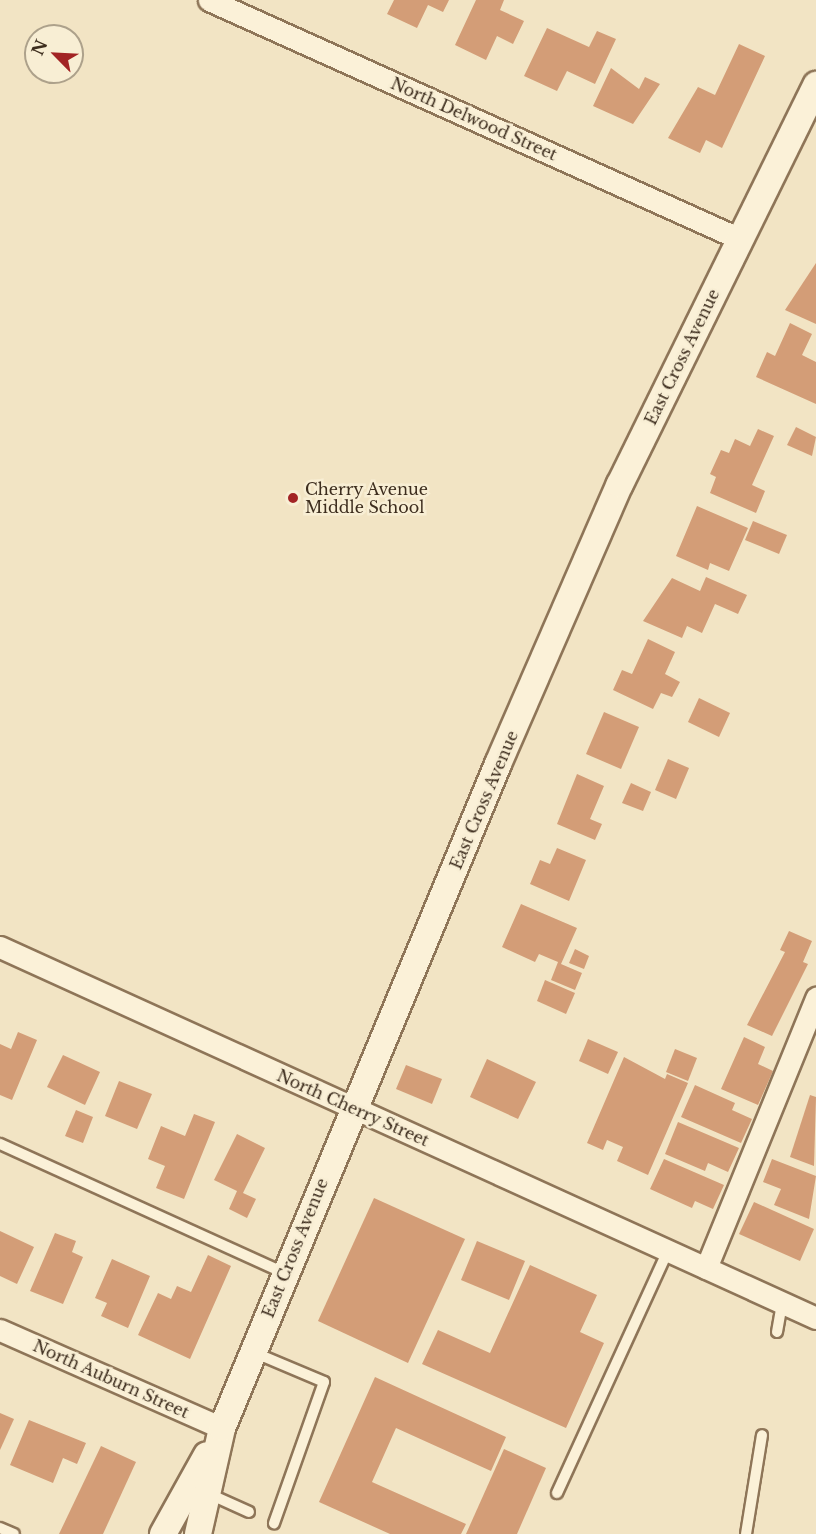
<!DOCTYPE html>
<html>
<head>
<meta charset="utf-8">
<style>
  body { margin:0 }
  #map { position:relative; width:816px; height:1534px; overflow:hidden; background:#f2e4c4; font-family:"Libre Baskerville",serif }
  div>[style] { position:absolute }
  .building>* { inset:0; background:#d39d77 }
  .roads { filter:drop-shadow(2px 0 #8e7558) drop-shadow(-2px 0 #8e7558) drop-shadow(0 2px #8e7558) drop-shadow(0 -2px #8e7558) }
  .service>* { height:10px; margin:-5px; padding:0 5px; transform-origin:5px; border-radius:5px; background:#fbf1d8 }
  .minor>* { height:21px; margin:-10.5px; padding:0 10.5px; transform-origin:10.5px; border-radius:10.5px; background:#fbf1d8 }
  .tertiary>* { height:26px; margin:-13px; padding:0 13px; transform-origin:13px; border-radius:13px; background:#fbf1d8 }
  .dots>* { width:16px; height:16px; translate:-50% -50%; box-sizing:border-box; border:3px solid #f8eed4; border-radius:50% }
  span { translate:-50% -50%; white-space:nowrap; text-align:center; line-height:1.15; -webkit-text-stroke:5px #f8eed4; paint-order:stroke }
  .street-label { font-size:16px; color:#3d2d1e }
  .poi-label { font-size:16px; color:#3d2d1e }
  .left { translate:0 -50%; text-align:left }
  .north { position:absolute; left:24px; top:24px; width:60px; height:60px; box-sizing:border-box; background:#f8eed4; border:2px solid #ada18b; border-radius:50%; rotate:294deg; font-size:16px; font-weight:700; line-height:24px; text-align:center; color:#3d2d1e }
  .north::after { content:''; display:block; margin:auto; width:21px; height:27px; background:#a22324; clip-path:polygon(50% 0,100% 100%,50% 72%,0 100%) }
</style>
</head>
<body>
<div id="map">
  <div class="building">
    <div style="clip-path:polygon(394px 0,449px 0,443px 12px,428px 5px,417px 28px,387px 14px)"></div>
    <div style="clip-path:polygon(476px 0,504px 0,500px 10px,524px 21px,513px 44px,497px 36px,486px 60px,455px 45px)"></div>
    <div style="clip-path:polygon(547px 28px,589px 47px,597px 31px,616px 39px,595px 84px,567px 71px,557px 91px,524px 76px)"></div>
    <div style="clip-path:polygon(739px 44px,765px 56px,722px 148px,706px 140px,700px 153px,668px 138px,698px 87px,715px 95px)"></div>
    <div style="clip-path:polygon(611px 68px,639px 89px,645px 77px,660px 84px,633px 124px,593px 106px)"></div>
    <div style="clip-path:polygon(816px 263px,816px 324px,785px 310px)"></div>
    <div style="clip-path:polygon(790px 323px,812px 334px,802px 355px,816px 362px,816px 404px,756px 377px,767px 352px,775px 356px)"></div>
    <div style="clip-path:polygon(796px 427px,816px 437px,812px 456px,787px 445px)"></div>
    <div style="clip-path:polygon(758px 429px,774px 436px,752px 485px,765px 491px,756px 513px,710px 493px,716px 477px,710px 474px,721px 450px,729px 453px,735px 439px,750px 446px)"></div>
    <div style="clip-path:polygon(697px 506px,748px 528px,729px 571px,710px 563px,708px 570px,676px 556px)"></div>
    <div style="clip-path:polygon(753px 521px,787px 535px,779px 554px,745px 540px)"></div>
    <div style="clip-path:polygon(706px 577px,747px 595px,738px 614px,715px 604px,702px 633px,687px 626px,682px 638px,643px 621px,672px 578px,700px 591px)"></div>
    <div style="clip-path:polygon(648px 639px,675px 652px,665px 674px,680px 682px,672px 697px,661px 693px,653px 709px,613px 690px,622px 670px,632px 674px)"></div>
    <div style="clip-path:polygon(699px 698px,730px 713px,719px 737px,688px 722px)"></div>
    <div style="clip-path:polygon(604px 712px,639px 727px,621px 769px,586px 754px)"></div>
    <div style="clip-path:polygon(668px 759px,689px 768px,676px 799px,655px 790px)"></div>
    <div style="clip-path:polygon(577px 774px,604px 786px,590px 819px,602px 824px,595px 840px,557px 824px)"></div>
    <div style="clip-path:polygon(631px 783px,651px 792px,643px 811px,622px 803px)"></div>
    <div style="clip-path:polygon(557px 848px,586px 860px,569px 901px,530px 884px,540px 860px,550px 864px)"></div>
    <div style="clip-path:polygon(521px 904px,577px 928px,561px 964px,582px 973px,575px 990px,551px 980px,558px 962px,539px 954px,535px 962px,502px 947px)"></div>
    <div style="clip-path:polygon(789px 931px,812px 941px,803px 962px,808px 964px,772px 1036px,747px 1025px,785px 952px,780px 950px)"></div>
    <div style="clip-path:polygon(575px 949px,589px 956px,584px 969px,569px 963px)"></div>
    <div style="clip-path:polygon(545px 980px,575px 993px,566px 1014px,537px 1001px)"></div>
    <div style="clip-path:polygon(18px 1032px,37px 1040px,12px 1100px,0 1095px,0 1044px,11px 1049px)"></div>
    <div style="clip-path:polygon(744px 1037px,765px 1047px,758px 1064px,773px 1071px,758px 1105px,721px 1089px)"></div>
    <div style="clip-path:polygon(588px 1039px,618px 1052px,608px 1074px,579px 1061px)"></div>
    <div style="clip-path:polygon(675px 1049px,697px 1058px,688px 1081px,666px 1072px)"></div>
    <div style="clip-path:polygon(63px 1055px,100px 1072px,85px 1105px,47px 1087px)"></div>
    <div style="clip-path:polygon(624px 1057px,665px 1079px,667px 1074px,688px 1083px,648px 1175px,617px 1161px,623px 1147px,607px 1140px,603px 1150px,587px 1143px)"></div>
    <div style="clip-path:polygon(487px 1059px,536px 1082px,518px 1119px,470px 1097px)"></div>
    <div style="clip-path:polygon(406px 1065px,442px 1079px,432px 1104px,396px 1089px)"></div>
    <div style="clip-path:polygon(119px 1081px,152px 1094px,137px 1129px,105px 1116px)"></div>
    <div style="clip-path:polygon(695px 1085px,735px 1103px,732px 1110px,752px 1119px,741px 1143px,681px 1117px)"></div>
    <div style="clip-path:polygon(810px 1095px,816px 1097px,814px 1166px,790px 1157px)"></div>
    <div style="clip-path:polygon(76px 1110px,93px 1117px,83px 1143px,65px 1136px)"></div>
    <div style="clip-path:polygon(194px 1114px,215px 1122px,184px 1199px,156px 1188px,165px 1166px,148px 1159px,161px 1126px,185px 1136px)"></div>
    <div style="clip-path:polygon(678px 1122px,739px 1148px,728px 1172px,708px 1163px,705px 1171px,665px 1154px)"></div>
    <div style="clip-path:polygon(237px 1134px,265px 1148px,243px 1193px,256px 1199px,247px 1218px,229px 1209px,237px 1191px,214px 1180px)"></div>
    <div style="clip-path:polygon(664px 1159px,724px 1185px,713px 1209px,695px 1201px,692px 1208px,650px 1189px)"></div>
    <div style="clip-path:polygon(772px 1159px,816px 1176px,809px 1219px,774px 1205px,781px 1189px,763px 1182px)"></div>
    <div style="clip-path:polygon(374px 1198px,465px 1239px,408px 1363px,318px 1321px)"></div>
    <div style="clip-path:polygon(754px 1202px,814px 1229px,800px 1261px,739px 1234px)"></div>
    <div style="clip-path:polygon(0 1231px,34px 1247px,17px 1284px,0 1276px)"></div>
    <div style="clip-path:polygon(55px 1233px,76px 1241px,72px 1252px,83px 1257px,63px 1304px,30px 1291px)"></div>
    <div style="clip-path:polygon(477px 1241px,525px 1261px,509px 1300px,461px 1280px)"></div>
    <div style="clip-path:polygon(208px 1255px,231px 1266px,190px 1359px,138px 1335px,158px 1293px,171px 1299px,177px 1286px,191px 1292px)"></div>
    <div style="clip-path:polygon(112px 1259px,150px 1276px,128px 1328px,101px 1316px,107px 1303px,95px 1298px)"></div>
    <div style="clip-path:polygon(530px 1265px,597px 1295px,580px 1332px,604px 1343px,566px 1428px,422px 1364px,438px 1330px,490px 1353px)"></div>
    <div style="clip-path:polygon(375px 1377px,506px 1437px,491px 1471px,396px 1428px,372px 1482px,466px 1524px,461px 1534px,390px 1534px,319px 1502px)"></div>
    <div style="clip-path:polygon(0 1413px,14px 1419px,0 1450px)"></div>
    <div style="clip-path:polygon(29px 1420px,86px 1443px,77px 1464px,63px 1458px,53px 1483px,10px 1465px)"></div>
    <div style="clip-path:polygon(101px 1446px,136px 1462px,103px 1534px,59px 1534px)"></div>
    <div style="clip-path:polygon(504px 1449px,546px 1468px,517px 1534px,466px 1534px)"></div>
  </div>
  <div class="roads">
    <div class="service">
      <div style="left:0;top:1144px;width:313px;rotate:24.4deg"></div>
      <div style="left:777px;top:1332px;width:29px;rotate:-80deg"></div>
      <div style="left:253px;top:1352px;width:77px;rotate:22.9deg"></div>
      <div style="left:324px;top:1382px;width:150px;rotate:109.5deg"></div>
      <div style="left:207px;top:1493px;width:46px;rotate:24.3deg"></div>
      <div style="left:557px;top:1493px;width:266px;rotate:-65.4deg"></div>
      <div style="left:0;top:1528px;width:15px;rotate:23deg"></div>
      <div style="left:746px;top:1534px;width:100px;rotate:-80.8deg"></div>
    </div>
    <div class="minor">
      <div style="left:209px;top:0;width:582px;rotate:24.23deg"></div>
      <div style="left:0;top:947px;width:896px;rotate:24.45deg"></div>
      <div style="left:706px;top:1268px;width:292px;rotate:-67.8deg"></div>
      <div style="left:0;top:1330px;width:243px;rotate:23.8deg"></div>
    </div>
    <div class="tertiary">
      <div style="left:163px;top:1534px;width:90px;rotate:-60.9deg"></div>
      <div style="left:198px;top:1534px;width:109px;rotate:-77.2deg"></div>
      <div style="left:222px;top:1428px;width:719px;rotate:-67.43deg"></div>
      <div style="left:498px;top:764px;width:305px;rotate:-66.5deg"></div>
      <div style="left:620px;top:484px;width:445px;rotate:-63.8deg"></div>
    </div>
  </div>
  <div class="dots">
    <div style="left:293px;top:498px;background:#a22324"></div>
  </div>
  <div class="street-label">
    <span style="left:474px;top:119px;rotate:24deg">North Delwood Street</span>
    <span style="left:682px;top:357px;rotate:-64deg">East Cross Avenue</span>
    <span style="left:484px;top:800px;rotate:-67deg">East Cross Avenue</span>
    <span style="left:353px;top:1108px;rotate:24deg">North Cherry Street</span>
    <span style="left:295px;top:1248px;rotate:-68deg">East Cross Avenue</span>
    <span style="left:111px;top:1379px;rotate:24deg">North Auburn Street</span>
  </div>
  <div class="poi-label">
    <span class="left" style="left:305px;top:498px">Cherry Avenue<br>Middle School</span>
  </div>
  <div class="north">N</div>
</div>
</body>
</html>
